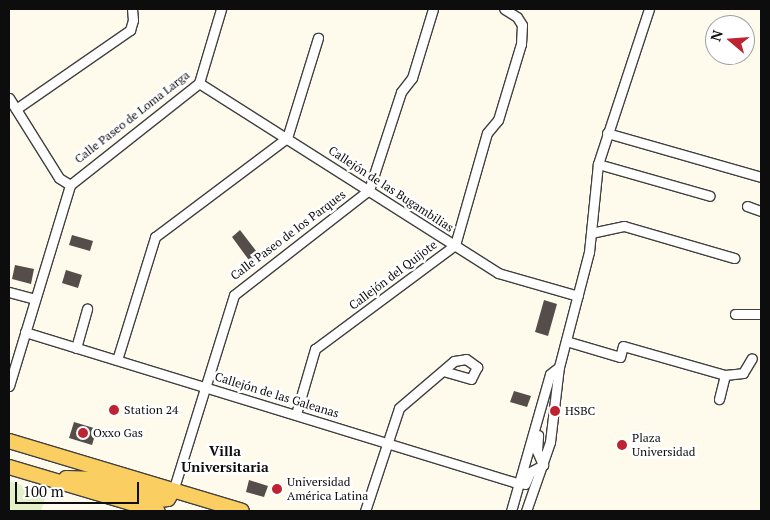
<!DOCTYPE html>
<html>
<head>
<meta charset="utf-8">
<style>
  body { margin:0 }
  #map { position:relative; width:770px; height:520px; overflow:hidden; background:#fffbec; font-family:"PT Serif",serif }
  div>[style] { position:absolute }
  .pitch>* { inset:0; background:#e4f1c8 }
  .building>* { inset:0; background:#554d49 }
  .roads { filter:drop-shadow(1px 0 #404040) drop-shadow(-1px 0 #404040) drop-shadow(0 1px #404040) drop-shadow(0 -1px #404040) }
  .minor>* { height:9px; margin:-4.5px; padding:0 4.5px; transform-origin:4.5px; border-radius:4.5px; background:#fff }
  .primary>* { height:14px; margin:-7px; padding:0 7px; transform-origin:7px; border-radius:7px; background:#face61 }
  .dots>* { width:14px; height:14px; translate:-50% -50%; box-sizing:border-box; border:2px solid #fff; border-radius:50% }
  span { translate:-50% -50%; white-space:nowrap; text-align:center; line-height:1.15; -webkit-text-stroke:5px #fff; paint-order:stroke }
  .street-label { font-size:12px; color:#0d0d0d }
  .poi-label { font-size:12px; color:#0d0d0d }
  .left { translate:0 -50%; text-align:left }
  .neighbourhood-label { font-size:14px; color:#0d0d0d; font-weight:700 }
  .frame { position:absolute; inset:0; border:10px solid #0d0d0d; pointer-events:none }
  .north { position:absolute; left:705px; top:15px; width:50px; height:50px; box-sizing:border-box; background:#fff; border:1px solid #9e9e9e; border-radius:50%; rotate:288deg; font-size:14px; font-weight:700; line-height:20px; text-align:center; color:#0d0d0d }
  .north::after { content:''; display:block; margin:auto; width:18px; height:22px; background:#be2331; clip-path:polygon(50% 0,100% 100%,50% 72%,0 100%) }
  .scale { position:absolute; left:15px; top:482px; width:124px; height:22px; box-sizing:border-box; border:2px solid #0d0d0d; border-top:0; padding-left:6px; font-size:15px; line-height:18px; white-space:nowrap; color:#0d0d0d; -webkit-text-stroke:4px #fff; paint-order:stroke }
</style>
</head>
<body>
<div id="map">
  <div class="pitch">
    <div style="clip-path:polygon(9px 481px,43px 492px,46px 496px,41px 511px,9px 510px)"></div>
  </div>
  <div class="building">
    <div style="clip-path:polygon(240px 230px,260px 256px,251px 263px,232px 237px)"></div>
    <div style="clip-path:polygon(72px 235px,93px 241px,90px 251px,69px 245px)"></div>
    <div style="clip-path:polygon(15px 265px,34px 269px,31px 284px,12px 279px)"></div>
    <div style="clip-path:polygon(66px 270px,82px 275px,78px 288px,62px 283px)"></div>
    <div style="clip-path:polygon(544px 300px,557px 304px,548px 336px,535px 332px)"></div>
    <div style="clip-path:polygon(514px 391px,531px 396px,527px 407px,510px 402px)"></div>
    <div style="clip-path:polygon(74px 422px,97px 429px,92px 445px,69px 438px)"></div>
    <div style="clip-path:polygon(249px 480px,268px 486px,264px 497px,246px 492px)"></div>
  </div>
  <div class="roads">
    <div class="minor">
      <div style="left:199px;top:83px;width:354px;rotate:32.4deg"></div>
      <div style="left:498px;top:273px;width:83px;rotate:16deg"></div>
      <div style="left:9px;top:98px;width:94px;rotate:58deg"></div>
      <div style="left:59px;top:178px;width:13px;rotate:32deg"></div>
      <div style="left:16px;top:109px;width:139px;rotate:-34.7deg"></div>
      <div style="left:130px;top:30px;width:10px;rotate:-73deg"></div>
      <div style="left:133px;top:20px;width:11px;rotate:-95deg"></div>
      <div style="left:607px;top:133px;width:160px;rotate:15.9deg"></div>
      <div style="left:598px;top:164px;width:116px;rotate:15.9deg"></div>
      <div style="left:747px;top:206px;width:15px;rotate:20deg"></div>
      <div style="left:591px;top:233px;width:34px;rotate:-12deg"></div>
      <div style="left:624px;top:226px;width:115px;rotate:16.2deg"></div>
      <div style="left:9px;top:292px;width:27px;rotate:15deg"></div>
      <div style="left:735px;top:314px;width:26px"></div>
      <div style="left:25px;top:332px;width:518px;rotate:17.07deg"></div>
      <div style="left:566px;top:341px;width:56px;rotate:16.5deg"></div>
      <div style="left:620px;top:357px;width:11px;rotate:-75deg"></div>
      <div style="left:623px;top:346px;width:106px;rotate:15.9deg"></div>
      <div style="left:725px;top:375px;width:25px;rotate:104deg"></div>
      <div style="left:76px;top:348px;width:41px;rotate:-74.2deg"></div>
      <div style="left:117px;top:360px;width:129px;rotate:-72.8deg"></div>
      <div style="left:155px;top:237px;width:165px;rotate:-36.9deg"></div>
      <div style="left:287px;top:138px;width:105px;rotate:-72.8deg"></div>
      <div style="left:725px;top:375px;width:18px;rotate:-6deg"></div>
      <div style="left:743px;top:373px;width:17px;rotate:-59deg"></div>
      <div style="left:9px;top:386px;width:210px;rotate:-73.1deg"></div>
      <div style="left:70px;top:185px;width:164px;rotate:-38.3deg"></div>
      <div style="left:199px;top:83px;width:77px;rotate:-73.4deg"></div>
      <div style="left:296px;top:414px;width:68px;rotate:-73.7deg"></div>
      <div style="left:315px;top:349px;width:174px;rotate:-36.6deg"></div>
      <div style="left:455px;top:245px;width:116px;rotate:-74.1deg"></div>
      <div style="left:487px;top:133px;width:17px;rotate:-50deg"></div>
      <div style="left:498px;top:120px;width:79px;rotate:-73.2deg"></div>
      <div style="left:521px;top:44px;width:19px;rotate:-87deg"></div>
      <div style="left:522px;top:25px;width:9px;rotate:-122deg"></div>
      <div style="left:517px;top:17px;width:15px;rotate:-148deg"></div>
      <div style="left:525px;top:484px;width:13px;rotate:-67deg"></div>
      <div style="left:530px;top:472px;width:15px;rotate:-28deg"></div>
      <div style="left:543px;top:465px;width:15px;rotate:-113deg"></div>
      <div style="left:537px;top:451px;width:16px;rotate:-86deg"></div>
      <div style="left:173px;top:491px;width:205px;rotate:-72.7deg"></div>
      <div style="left:234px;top:295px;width:171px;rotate:-37.9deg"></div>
      <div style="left:369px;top:190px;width:103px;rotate:-71.9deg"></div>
      <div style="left:401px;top:92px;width:18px;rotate:-52deg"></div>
      <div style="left:412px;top:78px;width:72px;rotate:-73.1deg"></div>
      <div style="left:365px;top:511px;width:108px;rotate:-71.7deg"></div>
      <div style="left:399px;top:408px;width:72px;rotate:-40.5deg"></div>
      <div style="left:454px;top:361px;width:12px;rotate:-9deg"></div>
      <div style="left:466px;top:359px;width:14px;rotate:36deg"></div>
      <div style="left:477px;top:367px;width:13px;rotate:117deg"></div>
      <div style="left:471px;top:379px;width:29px;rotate:-164deg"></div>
      <div style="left:511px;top:511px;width:142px;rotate:-74.1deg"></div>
      <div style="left:550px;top:374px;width:11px;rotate:-38deg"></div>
      <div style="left:526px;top:511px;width:73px;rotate:-70.8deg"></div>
      <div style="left:550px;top:442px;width:76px;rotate:-83.2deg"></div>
      <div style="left:559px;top:367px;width:119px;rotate:-75.4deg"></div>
      <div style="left:589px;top:252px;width:88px;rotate:-84.2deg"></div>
      <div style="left:598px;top:164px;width:163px;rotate:-71.8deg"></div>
    </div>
    <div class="primary">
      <div style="left:9px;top:441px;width:243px;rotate:16.7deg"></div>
      <div style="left:9px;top:467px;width:155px;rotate:16.5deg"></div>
      <div style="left:66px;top:478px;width:24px;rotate:2deg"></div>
      <div style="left:90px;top:479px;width:72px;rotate:16.9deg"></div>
      <div style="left:159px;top:500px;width:9px;rotate:-6deg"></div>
      <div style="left:168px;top:499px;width:9px;rotate:-58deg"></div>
    </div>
  </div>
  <div class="dots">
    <div style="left:114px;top:410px;background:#be2331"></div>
    <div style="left:555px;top:411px;background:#be2331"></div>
    <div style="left:83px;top:433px;background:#be2331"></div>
    <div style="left:622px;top:445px;background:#be2331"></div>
    <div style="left:277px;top:489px;background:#be2331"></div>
  </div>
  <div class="street-label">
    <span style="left:132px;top:117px;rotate:-38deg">Calle Paseo de Loma Larga</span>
    <span style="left:391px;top:189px;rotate:33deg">Callejón de las Bugambilias</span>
    <span style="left:288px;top:235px;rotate:-37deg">Calle Paseo de los Parques</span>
    <span style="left:393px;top:275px;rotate:-37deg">Callejón del Quijote</span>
    <span style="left:277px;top:395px;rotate:17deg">Callejón de las Galeanas</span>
  </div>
  <div class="poi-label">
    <span class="left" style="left:124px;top:410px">Station 24</span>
    <span class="left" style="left:565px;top:411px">HSBC</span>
    <span class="left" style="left:93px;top:433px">Oxxo Gas</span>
    <span class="left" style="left:632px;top:445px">Plaza<br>Universidad</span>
    <span class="left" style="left:287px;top:489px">Universidad<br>América Latina</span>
  </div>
  <div class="neighbourhood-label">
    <span style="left:225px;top:459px">Villa<br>Universitaria</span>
  </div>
  <div class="frame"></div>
  <div class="north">N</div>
  <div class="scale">100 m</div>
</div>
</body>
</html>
